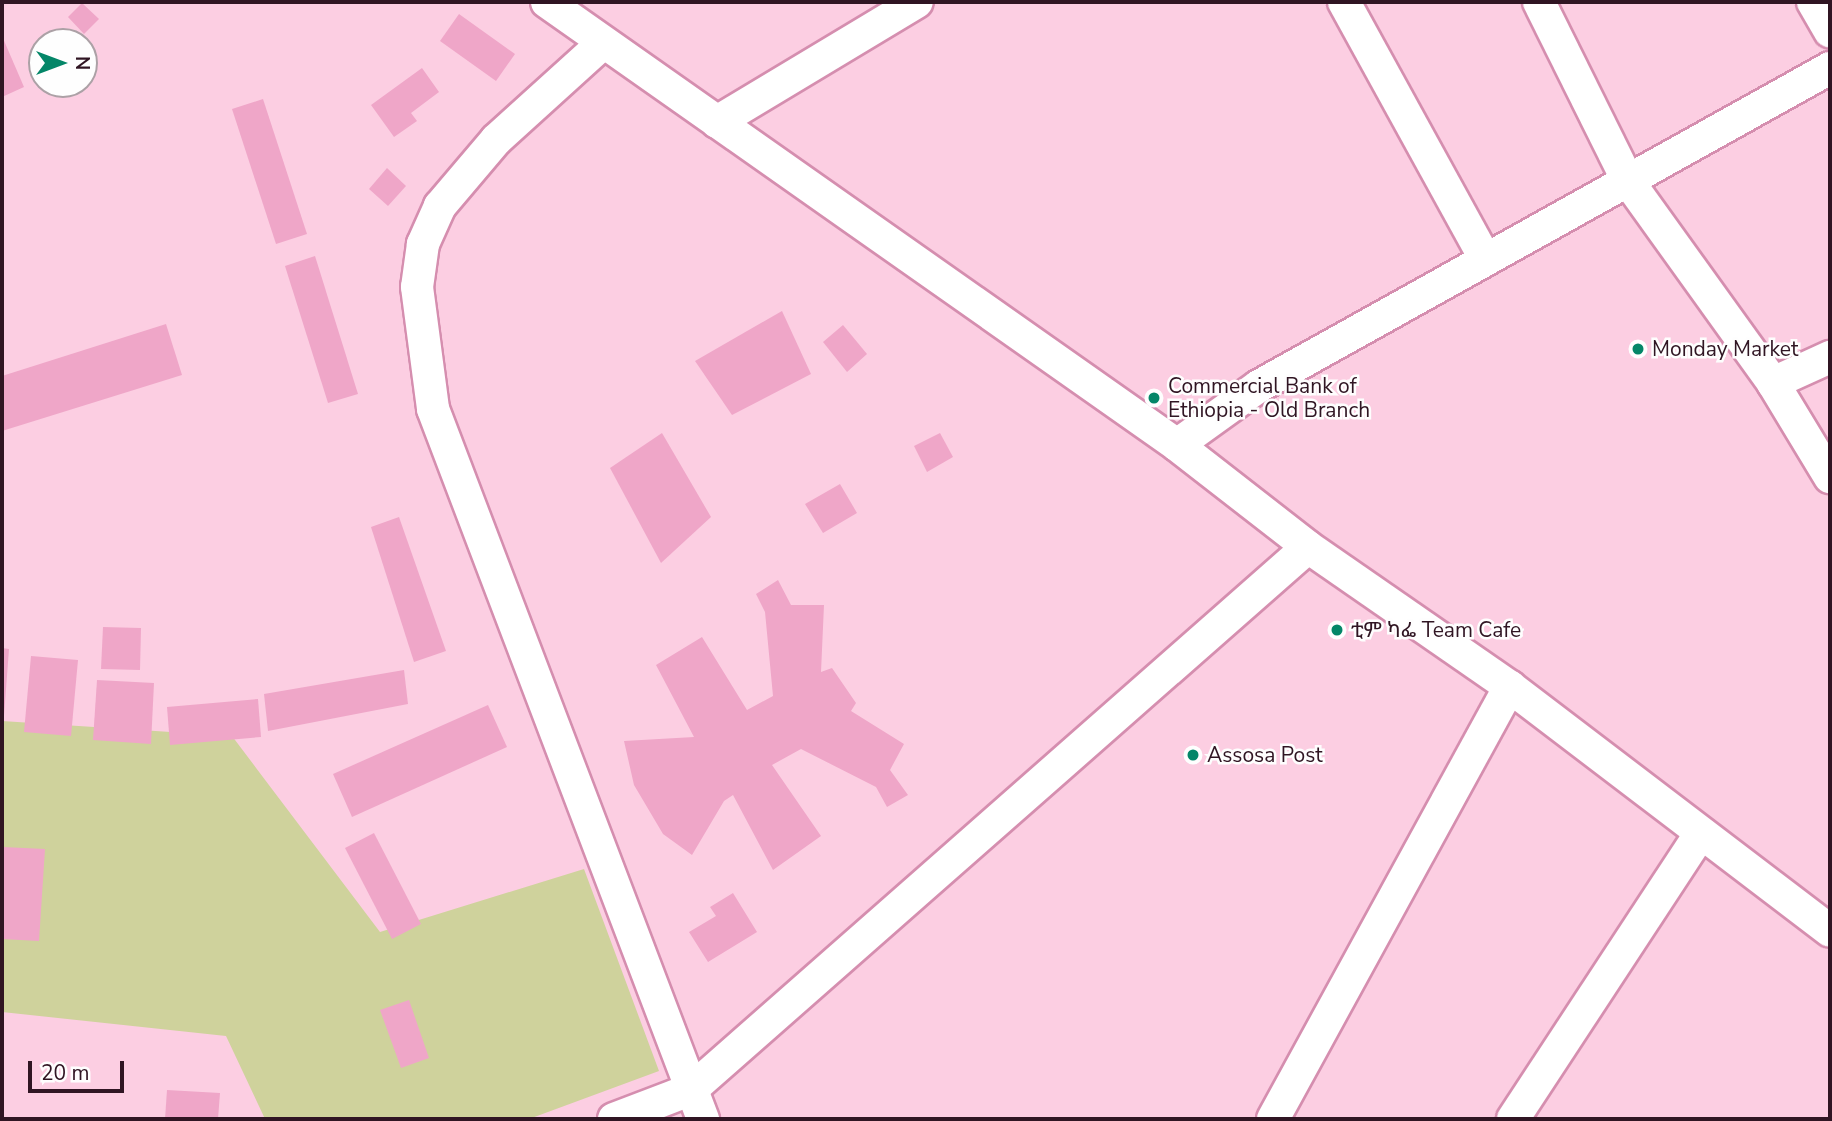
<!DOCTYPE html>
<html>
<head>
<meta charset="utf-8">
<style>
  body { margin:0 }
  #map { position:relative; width:1832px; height:1121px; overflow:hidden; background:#fccee2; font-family:"Nunito Sans","Noto Sans Ethiopic",sans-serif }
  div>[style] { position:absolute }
  .green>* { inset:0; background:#cfd29c }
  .building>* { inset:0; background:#efa6c8 }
  .roads { filter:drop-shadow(2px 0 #d58eaf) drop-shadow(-2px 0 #d58eaf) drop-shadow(0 2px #d58eaf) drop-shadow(0 -2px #d58eaf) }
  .minor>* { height:32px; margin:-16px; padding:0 16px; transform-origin:16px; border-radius:16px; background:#fff }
  .dots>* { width:19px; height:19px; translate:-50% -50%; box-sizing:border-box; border:4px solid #fefefe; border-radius:50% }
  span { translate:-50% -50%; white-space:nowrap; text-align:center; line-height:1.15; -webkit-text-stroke:5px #fefefe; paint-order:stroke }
  .poi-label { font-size:21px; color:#301523 }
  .left { translate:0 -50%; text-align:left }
  .frame { position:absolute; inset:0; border:4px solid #301523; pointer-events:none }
  .north { position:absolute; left:28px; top:28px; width:70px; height:70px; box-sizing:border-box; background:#fefefe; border:2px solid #aca1a6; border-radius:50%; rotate:90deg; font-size:19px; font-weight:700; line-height:28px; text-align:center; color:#301523 }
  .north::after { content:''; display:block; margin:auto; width:24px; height:32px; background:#048668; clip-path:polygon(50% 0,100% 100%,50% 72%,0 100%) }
  .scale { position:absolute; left:28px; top:1061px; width:96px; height:32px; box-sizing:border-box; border:4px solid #301523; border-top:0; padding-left:9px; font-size:21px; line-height:24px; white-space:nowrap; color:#301523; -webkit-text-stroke:5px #fefefe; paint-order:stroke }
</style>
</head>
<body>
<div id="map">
  <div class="green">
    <div style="clip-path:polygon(2px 721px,232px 736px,380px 932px,584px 869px,659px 1071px,529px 1119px,265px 1119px,226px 1036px,2px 1012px)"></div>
  </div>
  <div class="building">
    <div style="clip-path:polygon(82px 3px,99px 19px,84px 34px,68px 17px)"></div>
    <div style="clip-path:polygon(459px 14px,515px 54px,496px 81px,440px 41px)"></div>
    <div style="clip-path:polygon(2px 36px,24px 87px,2px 97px)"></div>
    <div style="clip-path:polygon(422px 68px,439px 92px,411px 113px,417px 121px,394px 137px,371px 105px)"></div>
    <div style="clip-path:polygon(263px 99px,307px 234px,276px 244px,232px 109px)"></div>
    <div style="clip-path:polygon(387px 168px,406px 186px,388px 206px,369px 189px)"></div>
    <div style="clip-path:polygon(315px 256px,358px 394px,328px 403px,285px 266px)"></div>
    <div style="clip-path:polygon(782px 311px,811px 374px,732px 415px,695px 361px)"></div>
    <div style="clip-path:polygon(166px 324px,182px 375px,2px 431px,2px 376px)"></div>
    <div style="clip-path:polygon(843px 325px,867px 354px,847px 372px,823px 342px)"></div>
    <div style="clip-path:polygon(662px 433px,711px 517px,661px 563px,610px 468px)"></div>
    <div style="clip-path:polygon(940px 433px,953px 457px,927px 472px,914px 446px)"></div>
    <div style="clip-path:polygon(840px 484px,857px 513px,823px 533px,805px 504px)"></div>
    <div style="clip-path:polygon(399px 517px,446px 651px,414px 662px,371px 527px)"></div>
    <div style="clip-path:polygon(778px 580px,791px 605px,824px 605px,821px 672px,832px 668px,856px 703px,851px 711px,904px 744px,890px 770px,908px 795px,887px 807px,876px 787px,801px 749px,772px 765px,821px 836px,773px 870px,733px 795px,724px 801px,692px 855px,663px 834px,634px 785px,624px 741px,694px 737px,656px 665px,702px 637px,747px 710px,773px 696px,765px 612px,756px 594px)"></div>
    <div style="clip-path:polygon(103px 627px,141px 628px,140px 670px,101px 669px)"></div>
    <div style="clip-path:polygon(2px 648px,9px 649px,4px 716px,2px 716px)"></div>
    <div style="clip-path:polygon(31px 656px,78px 660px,71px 736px,24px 732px)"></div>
    <div style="clip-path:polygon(404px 670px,408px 704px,268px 731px,264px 694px)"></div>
    <div style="clip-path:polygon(97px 680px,154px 683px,151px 744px,93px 740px)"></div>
    <div style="clip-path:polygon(258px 699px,261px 737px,170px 745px,167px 707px)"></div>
    <div style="clip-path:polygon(488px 705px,507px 747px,352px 817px,333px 774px)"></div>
    <div style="clip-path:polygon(374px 833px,421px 924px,392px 939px,345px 848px)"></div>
    <div style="clip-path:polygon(3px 847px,45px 849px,39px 941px,2px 939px)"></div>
    <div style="clip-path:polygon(733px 893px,757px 932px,708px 962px,689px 932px,716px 916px,710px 907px)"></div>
    <div style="clip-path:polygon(409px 1000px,429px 1058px,401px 1068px,380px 1010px)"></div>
    <div style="clip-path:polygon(167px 1090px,220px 1093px,218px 1119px,165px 1119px)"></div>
  </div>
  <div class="roads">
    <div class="minor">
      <div style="left:547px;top:2px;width:770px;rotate:35.11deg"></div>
      <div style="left:1177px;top:445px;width:166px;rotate:37.9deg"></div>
      <div style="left:1308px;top:547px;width:246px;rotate:34.7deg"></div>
      <div style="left:1510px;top:687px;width:402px;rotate:37.3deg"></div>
      <div style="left:1344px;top:2px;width:294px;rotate:61.2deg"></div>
      <div style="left:1539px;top:2px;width:200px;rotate:63.6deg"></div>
      <div style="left:1628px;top:181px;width:249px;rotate:54.3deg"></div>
      <div style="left:1773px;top:383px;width:110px;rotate:58.8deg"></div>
      <div style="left:1813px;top:2px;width:34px;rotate:60deg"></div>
      <div style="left:603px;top:43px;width:144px;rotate:137.8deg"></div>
      <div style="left:496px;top:140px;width:87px;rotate:130.3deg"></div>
      <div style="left:440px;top:206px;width:42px;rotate:114.1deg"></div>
      <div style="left:423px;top:244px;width:43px;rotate:97.9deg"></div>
      <div style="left:417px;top:287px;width:123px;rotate:82.5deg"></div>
      <div style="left:433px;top:409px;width:760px;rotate:69.18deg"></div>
      <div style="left:717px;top:122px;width:233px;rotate:-31deg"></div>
      <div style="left:1773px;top:383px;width:63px;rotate:-24.5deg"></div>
      <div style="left:1177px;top:445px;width:101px;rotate:-35.7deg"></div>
      <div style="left:1259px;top:386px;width:654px;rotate:-29.11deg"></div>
      <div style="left:614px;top:1119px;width:84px;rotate:-21deg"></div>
      <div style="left:692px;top:1089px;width:820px;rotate:-41.34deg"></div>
      <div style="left:1273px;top:1119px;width:493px;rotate:-61.3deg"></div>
      <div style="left:1513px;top:1119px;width:342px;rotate:-56.7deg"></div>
    </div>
  </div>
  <div class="dots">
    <div style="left:1638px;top:349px;background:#048668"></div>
    <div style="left:1154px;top:398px;background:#048668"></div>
    <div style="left:1337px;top:630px;background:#048668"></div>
    <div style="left:1193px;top:755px;background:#048668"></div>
  </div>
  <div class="poi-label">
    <span class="left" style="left:1652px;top:349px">Monday Market</span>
    <span class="left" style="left:1168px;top:398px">Commercial Bank of<br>Ethiopia - Old Branch</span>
    <span class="left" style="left:1351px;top:630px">ቲም ካፌ Team Cafe</span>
    <span class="left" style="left:1207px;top:755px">Assosa Post</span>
  </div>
  <div class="frame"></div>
  <div class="north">N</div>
  <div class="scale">20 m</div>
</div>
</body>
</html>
